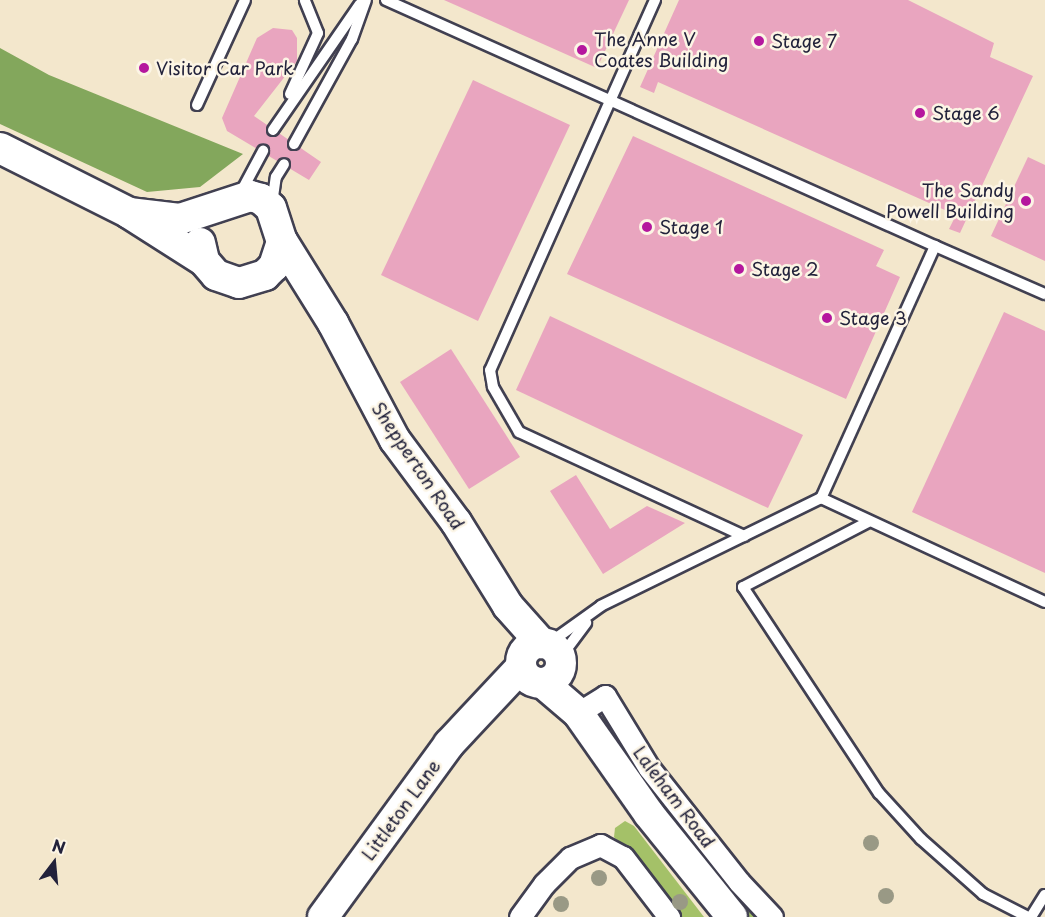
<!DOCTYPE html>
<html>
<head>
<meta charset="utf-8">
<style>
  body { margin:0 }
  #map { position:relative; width:1045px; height:917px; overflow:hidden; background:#f3e7cc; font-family:"Playpen Sans",sans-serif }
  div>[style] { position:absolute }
  .green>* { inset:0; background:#a4c168 }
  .forest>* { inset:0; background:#83a75c }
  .building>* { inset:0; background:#e9a5bf }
  .roads { filter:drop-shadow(2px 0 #414051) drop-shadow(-2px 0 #414051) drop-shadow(0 2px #414051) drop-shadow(0 -2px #414051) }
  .lane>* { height:10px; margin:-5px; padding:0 5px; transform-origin:5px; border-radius:5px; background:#fff }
  .street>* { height:21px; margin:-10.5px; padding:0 10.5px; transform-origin:10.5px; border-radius:10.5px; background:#fff }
  .secondary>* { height:30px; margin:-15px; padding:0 15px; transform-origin:15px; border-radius:15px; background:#fff }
  .secondary>.ring { margin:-15px; padding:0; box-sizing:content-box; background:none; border:30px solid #fff; border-radius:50% }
  .trees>* { width:16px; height:16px; margin:-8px; border-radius:50%; background:#999985 }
  .dots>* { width:16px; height:16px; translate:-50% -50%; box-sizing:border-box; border:3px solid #fcf5e5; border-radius:50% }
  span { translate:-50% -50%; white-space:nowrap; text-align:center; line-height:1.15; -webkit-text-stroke:5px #fcf5e5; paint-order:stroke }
  .poi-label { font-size:18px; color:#22223b }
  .left { translate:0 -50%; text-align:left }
  .right { translate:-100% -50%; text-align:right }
  .street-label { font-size:18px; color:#22223b }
  .north { position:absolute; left:24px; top:833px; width:60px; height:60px; -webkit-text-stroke:4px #fcf5e5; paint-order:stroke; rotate:16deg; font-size:16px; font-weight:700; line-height:24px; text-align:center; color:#22223b }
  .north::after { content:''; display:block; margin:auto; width:21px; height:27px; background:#22223b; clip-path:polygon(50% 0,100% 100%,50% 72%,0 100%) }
</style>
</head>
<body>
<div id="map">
  <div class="green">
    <div style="clip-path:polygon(602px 716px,608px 716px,759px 917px,746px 917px,699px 864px,600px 722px)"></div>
    <div style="clip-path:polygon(625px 821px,634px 826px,704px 917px,678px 917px,614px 837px,615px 828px)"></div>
  </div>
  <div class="forest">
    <div style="clip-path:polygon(0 48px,49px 75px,243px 154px,200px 187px,147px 192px,0 124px)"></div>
  </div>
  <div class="building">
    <div style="clip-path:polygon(444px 0,629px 0,597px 68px)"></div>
    <div style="clip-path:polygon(679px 0,908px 0,994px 43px,990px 57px,1033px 76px,960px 233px,949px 229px,956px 215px,658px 82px,654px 93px,640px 87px)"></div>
    <div style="clip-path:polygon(273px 28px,292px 30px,297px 38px,297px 61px,254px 116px,321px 162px,309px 180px,227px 131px,222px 118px,257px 38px)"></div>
    <div style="clip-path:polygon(473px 80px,570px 125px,478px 321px,381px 275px)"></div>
    <div style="clip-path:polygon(633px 136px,884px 250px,876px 266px,900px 277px,846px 399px,567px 274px)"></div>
    <div style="clip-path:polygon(1028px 157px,1045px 165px,1045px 261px,991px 236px)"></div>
    <div style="clip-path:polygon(1004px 312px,1045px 331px,1045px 573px,912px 512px)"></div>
    <div style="clip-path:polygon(550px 316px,803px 435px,768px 508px,516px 390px)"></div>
    <div style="clip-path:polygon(451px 349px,520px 457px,469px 489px,400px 382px)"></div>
    <div style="clip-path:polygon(576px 475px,610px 529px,647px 506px,685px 523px,603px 574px,550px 491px)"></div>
  </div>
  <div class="roads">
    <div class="lane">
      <div style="left:386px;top:0;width:602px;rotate:24.14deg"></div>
      <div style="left:935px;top:246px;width:277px;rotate:114.3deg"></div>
      <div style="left:821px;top:498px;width:245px;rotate:153.9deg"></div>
      <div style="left:601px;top:606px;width:65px;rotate:144.4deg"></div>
      <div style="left:655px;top:0;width:405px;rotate:114deg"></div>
      <div style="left:490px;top:370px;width:17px;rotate:80deg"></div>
      <div style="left:493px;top:387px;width:52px;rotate:60deg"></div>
      <div style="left:519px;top:432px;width:248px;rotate:24.8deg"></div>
      <div style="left:290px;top:94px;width:67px;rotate:-65.3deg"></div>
      <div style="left:318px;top:33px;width:35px;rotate:-112deg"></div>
      <div style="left:197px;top:105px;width:115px;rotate:-65.4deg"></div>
      <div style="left:273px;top:130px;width:153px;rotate:-55.4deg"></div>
      <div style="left:294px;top:144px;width:120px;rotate:-61.1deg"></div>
      <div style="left:352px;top:39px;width:41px;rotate:-70.3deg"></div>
      <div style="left:241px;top:192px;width:47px;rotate:-61.8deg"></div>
      <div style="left:272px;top:204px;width:27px;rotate:-82deg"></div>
      <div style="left:276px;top:177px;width:15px;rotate:-58deg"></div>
      <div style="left:935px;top:246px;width:120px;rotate:23.6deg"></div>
      <div style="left:821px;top:498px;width:247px;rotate:24.9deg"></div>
      <div style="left:868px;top:522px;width:141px;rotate:152.5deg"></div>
      <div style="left:743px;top:587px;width:247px;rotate:56.6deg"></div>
      <div style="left:879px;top:793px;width:62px;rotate:47.6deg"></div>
      <div style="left:921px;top:839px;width:83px;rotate:41.6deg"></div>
      <div style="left:983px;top:894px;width:51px;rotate:27.1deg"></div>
      <div style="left:560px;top:658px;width:44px;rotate:-53.4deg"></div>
      <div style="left:1031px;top:917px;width:26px;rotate:-58deg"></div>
    </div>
    <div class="street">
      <div style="left:578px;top:713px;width:32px;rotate:-32deg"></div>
      <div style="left:605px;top:696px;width:84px;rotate:58.6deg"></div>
      <div style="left:649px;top:768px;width:145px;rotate:51.7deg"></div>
      <div style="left:739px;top:882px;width:48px;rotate:46.7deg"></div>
      <div style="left:520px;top:917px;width:41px;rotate:-54deg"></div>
      <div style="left:544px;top:884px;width:37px;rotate:-45deg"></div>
      <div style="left:570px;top:858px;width:33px;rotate:-23deg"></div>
      <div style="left:600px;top:845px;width:26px;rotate:28deg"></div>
      <div style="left:623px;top:857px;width:76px;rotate:52.5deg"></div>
    </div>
    <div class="secondary">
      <div style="left:0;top:148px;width:144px;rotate:26.7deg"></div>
      <div style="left:129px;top:213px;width:89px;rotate:32.6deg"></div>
      <div style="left:129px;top:213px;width:51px;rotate:6.7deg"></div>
      <div style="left:180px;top:219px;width:74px;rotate:-18.2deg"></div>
      <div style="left:250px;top:196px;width:11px;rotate:15deg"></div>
      <div style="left:261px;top:199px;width:13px;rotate:42deg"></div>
      <div style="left:271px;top:208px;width:35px;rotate:72deg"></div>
      <div style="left:282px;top:241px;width:97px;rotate:58.1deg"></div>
      <div style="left:333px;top:323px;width:132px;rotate:62.1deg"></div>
      <div style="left:395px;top:440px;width:102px;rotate:53.4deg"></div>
      <div style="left:456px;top:522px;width:99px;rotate:58.2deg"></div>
      <div style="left:508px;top:606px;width:50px;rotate:48.3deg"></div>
      <div style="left:200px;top:243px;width:18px;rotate:77deg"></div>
      <div style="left:204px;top:261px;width:18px;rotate:49deg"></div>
      <div style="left:216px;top:275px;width:24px;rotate:19deg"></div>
      <div style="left:239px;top:283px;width:27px;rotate:-17deg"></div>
      <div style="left:265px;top:275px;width:13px;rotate:-45deg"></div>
      <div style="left:274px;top:266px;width:26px;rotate:-72deg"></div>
      <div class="ring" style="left:521px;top:643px;width:10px;height:10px"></div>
      <div style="left:543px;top:683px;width:46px;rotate:40.6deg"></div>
      <div style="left:578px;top:713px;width:123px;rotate:54.9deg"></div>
      <div style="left:649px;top:814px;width:132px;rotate:51.1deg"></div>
      <div style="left:323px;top:917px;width:214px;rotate:-53.9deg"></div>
      <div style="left:449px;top:744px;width:105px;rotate:-46.9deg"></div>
    </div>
  </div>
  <div class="trees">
    <div style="left:871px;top:843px"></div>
    <div style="left:599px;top:878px"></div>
    <div style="left:886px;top:896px"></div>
    <div style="left:680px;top:902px"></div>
    <div style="left:561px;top:904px"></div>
  </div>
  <div class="dots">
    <div style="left:759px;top:41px;background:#b5179e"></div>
    <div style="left:582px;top:50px;background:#b5179e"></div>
    <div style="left:144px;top:68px;background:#b5179e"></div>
    <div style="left:920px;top:113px;background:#b5179e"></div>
    <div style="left:1026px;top:201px;background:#b5179e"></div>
    <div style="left:647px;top:227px;background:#b5179e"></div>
    <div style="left:739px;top:269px;background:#b5179e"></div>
    <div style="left:827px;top:318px;background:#b5179e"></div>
  </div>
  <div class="poi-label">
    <span class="left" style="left:594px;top:50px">The Anne V<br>Coates Building</span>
    <span class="left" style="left:771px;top:41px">Stage 7</span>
    <span class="left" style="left:156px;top:68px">Visitor Car Park</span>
    <span class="left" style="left:932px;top:113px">Stage 6</span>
    <span class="right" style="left:1014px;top:201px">The Sandy<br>Powell Building</span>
    <span class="left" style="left:659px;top:227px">Stage 1</span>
    <span class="left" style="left:751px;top:269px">Stage 2</span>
    <span class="left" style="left:839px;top:318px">Stage 3</span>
  </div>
  <div class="street-label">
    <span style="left:418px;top:466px;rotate:56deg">Shepperton Road</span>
    <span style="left:674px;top:797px;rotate:53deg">Laleham Road</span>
    <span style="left:401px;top:810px;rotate:-54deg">Littleton Lane</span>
  </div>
  <div class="north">N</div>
</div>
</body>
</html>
